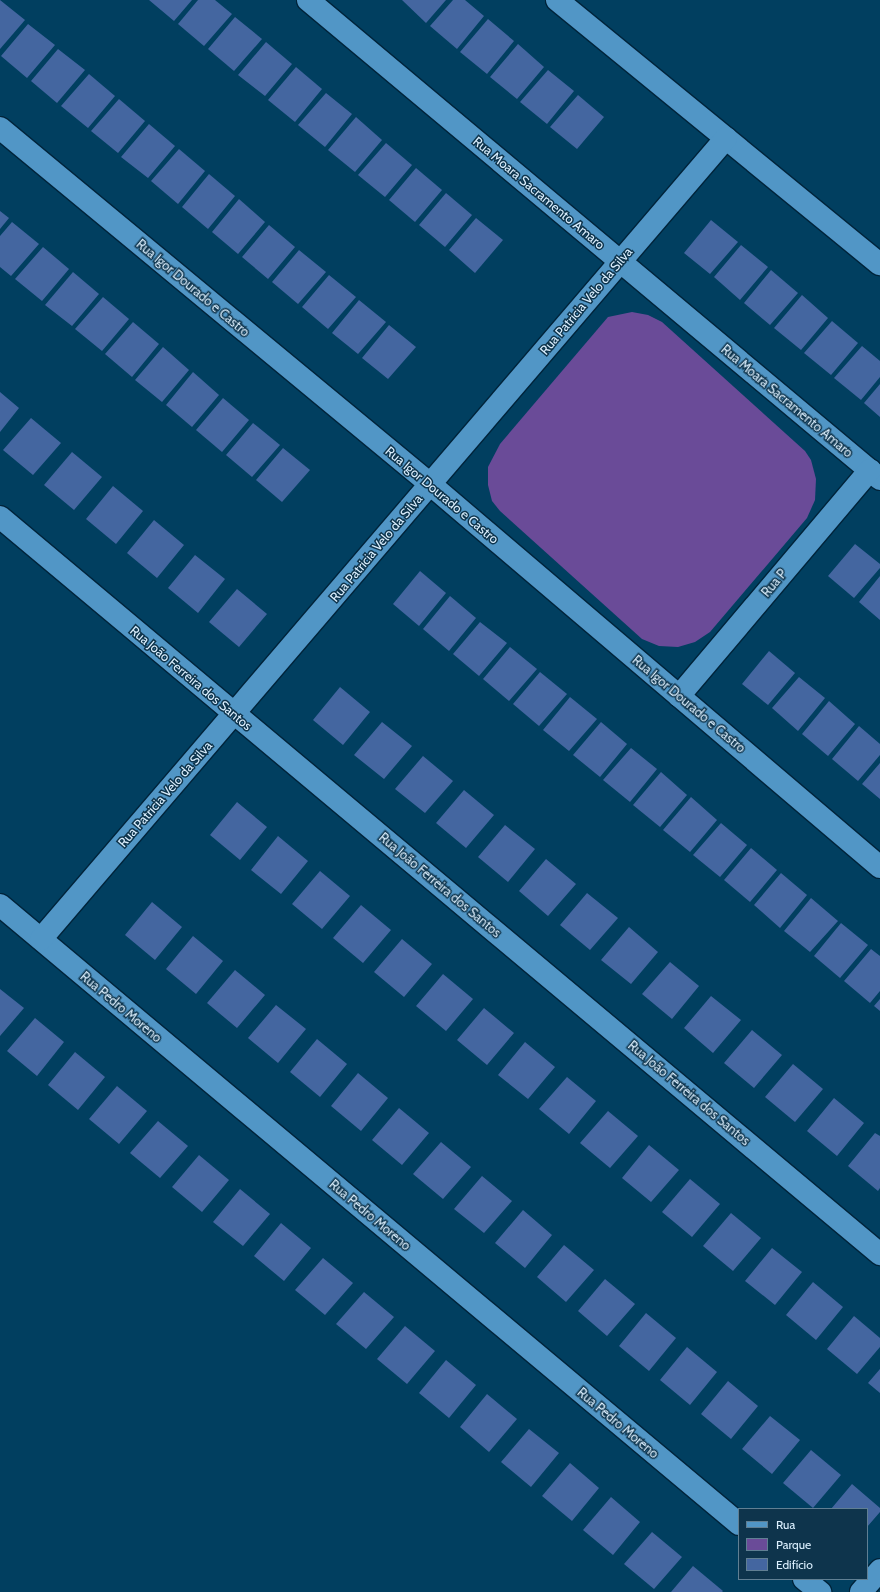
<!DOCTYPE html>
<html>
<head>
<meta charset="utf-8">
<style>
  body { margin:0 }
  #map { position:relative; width:880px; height:1592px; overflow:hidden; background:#013f60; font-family:Cabin,sans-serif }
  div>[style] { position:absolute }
  .green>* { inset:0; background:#6a4b98 }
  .building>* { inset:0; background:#4466a0 }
  .roads { filter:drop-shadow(1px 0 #00243b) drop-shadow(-1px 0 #00243b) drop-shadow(0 1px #00243b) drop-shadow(0 -1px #00243b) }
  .minor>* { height:22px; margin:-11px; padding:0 11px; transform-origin:11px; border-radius:11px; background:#5196c6 }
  span { translate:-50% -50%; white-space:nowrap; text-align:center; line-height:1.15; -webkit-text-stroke:3px #0e344c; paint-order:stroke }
  .street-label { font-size:13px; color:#dbeffe }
  .legend { position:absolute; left:738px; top:1508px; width:130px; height:72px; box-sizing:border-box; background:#0e344c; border:1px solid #607f93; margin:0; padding:5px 7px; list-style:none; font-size:12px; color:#dbeffe }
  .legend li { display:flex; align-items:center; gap:8px; height:20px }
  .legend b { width:20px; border:1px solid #607f93 }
</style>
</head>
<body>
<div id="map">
  <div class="green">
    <div style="clip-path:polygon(632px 312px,648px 315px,662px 322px,805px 451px,811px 460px,816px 479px,815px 500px,807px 518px,710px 632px,695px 642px,678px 647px,659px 646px,642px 639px,500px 511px,492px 501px,488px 485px,488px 467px,500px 444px,608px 317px)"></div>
  </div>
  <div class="building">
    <div style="clip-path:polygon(0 0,25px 20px,0 49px)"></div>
    <div style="clip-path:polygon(149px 0,192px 0,174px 21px)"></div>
    <div style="clip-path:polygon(198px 0,215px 0,232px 14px,204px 46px,178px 24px)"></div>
    <div style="clip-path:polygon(402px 0,446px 0,426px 23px)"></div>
    <div style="clip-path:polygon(453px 0,465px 0,484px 16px,457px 49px,430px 26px)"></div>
    <div style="clip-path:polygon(235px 17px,262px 39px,234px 71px,208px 49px)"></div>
    <div style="clip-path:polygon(488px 19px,514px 41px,487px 74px,460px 52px)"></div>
    <div style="clip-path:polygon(28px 24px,55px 45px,27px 78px,1px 56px)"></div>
    <div style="clip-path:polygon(266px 42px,292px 64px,265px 96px,238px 75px)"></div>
    <div style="clip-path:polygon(518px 44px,544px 67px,517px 99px,490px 77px)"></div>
    <div style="clip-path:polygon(58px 49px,85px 70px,57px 103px,31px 81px)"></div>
    <div style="clip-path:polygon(296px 67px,322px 89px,295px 122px,268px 100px)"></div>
    <div style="clip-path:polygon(548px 70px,574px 91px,547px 124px,520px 102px)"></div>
    <div style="clip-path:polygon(89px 74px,115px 96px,88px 128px,61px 106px)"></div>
    <div style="clip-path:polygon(326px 93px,352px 114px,325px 147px,298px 125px)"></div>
    <div style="clip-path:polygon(578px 95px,604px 117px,577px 149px,550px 127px)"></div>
    <div style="clip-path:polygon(119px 99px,145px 121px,118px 153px,91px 131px)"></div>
    <div style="clip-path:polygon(356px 117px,382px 140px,355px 172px,328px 150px)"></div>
    <div style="clip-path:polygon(149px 124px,175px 146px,148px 178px,121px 157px)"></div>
    <div style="clip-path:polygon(386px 143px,412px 165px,385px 197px,358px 175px)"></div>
    <div style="clip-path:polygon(179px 149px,205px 171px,178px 204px,151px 181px)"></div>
    <div style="clip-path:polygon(416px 168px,442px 190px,415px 222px,389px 200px)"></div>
    <div style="clip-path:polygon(209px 174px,235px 196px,208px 229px,182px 207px)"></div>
    <div style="clip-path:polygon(446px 193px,472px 215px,445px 247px,419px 225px)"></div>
    <div style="clip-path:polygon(239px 199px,265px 222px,238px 254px,212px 232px)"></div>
    <div style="clip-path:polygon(0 211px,9px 218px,0 229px)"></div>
    <div style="clip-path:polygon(476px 218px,503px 240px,475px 273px,449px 250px)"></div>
    <div style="clip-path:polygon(711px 220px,738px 242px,710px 274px,684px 253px)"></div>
    <div style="clip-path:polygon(12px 222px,39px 244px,11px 276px,0 267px,0 236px)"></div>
    <div style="clip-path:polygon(269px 225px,295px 247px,268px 279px,242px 257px)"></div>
    <div style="clip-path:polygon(741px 245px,768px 267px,740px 300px,714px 277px)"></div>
    <div style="clip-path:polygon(43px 247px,69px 269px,42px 301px,15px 279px)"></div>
    <div style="clip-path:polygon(299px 250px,326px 272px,298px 304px,272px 282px)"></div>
    <div style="clip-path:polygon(771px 270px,798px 293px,770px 325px,744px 303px)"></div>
    <div style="clip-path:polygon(73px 272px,99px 294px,72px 326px,45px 305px)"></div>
    <div style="clip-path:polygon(329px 275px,356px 297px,328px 329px,302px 307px)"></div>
    <div style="clip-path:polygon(802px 295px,828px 318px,801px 350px,774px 328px)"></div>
    <div style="clip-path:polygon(103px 297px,129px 319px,102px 351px,75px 329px)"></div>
    <div style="clip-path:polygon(359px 300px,386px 322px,358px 354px,332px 333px)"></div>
    <div style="clip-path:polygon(832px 321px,858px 343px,831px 375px,804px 353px)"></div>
    <div style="clip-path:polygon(133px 322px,159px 344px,132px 377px,105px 354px)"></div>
    <div style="clip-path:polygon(389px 325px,416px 347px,388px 379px,362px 358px)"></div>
    <div style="clip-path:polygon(862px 346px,880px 361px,880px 377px,861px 400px,834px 378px)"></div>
    <div style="clip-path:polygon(163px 347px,189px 370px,162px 402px,135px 380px)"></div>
    <div style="clip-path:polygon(193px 372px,219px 395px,192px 427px,166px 405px)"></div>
    <div style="clip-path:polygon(880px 384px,880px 417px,864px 403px)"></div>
    <div style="clip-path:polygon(0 392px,19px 408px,0 432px)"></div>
    <div style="clip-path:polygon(223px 398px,249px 420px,222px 452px,196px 430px)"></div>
    <div style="clip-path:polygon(31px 418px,61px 443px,33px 475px,3px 450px)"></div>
    <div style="clip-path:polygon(253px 423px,280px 445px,252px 477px,226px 455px)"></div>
    <div style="clip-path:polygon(283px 448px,310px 470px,282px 502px,256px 480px)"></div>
    <div style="clip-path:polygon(72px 452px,102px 477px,74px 510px,44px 485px)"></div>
    <div style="clip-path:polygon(113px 486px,143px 511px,116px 544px,86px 519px)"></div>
    <div style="clip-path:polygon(154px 520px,184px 545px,157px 578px,127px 553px)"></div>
    <div style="clip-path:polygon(855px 544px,880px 564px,880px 568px,854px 598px,828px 576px)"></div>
    <div style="clip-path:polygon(195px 555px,225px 579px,198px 613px,168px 588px)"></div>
    <div style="clip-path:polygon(420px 571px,446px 593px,419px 626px,393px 604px)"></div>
    <div style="clip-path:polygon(880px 576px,880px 620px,859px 602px)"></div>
    <div style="clip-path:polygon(237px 589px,267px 614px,239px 647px,209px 622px)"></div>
    <div style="clip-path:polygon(450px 596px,476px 618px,449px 651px,423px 629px)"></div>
    <div style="clip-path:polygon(480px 622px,507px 643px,479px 676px,453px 654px)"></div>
    <div style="clip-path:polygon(510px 647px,537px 669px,509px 701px,483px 679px)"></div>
    <div style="clip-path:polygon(769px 651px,795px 673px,768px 705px,742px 684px)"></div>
    <div style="clip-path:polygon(540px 672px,567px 694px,539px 726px,513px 704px)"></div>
    <div style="clip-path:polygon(799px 677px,825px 698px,798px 731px,772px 708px)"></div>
    <div style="clip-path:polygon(340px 687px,370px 712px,343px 745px,313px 720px)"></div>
    <div style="clip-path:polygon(570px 697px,597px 719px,569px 751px,543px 730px)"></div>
    <div style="clip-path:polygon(829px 701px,855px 724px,828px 756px,802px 734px)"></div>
    <div style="clip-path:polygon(382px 722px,412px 746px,384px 779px,354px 755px)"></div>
    <div style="clip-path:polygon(601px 722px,627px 744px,600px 777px,573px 755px)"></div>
    <div style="clip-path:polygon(859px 726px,880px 744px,880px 755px,858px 781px,832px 759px)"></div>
    <div style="clip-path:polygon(631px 748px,657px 769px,630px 802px,603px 780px)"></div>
    <div style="clip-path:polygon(423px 756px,453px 781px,425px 813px,395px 789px)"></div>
    <div style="clip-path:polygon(880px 763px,880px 799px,862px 784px)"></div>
    <div style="clip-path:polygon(661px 772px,687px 795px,660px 827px,633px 805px)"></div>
    <div style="clip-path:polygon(464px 790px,494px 815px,466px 848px,436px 823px)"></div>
    <div style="clip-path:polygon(691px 797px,717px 820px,690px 852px,663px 830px)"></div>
    <div style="clip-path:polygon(237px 802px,267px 827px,240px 860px,210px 835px)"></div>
    <div style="clip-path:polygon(721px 823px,747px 845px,720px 877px,693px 855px)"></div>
    <div style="clip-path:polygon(505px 825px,535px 849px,508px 882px,478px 857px)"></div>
    <div style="clip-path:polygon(278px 836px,308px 861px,281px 894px,251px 870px)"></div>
    <div style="clip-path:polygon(751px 848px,777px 870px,750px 902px,724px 880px)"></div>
    <div style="clip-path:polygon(546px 859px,576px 884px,548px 916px,519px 891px)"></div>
    <div style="clip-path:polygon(320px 871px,350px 896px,322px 929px,292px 904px)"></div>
    <div style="clip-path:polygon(781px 873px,807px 895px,780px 928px,754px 905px)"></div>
    <div style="clip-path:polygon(587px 893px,618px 918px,590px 950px,560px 925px)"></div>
    <div style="clip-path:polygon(811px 898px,838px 921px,810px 952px,784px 931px)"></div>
    <div style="clip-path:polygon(152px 902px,182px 927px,155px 960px,125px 935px)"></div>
    <div style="clip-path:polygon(361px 905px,391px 930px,363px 963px,333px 938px)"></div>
    <div style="clip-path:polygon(841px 923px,868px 945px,840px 978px,814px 956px)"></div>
    <div style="clip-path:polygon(629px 927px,658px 952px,631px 984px,601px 960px)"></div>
    <div style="clip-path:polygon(193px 936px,223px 961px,196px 994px,166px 969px)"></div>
    <div style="clip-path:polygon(402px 939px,432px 964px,404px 997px,374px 972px)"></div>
    <div style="clip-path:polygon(871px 949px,880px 956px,880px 991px,870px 1003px,844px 981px)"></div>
    <div style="clip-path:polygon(670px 962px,699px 986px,672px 1019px,642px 994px)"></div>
    <div style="clip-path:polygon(235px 970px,265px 995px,237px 1028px,207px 1003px)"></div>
    <div style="clip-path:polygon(443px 974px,473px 999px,446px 1031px,416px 1006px)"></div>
    <div style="clip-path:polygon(0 989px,24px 1008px,0 1036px)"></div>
    <div style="clip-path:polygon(711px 996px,741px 1020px,713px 1053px,684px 1028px)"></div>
    <div style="clip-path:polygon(880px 999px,880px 1011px,874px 1006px)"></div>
    <div style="clip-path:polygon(276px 1005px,306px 1029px,278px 1063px,248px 1038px)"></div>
    <div style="clip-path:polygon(484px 1008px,514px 1033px,487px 1065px,457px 1040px)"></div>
    <div style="clip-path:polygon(35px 1018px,64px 1042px,37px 1076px,7px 1051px)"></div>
    <div style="clip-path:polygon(752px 1030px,782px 1055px,754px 1088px,724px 1063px)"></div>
    <div style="clip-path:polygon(317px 1039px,347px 1064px,320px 1097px,290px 1072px)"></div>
    <div style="clip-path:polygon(525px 1042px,555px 1067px,528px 1099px,498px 1075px)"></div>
    <div style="clip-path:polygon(75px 1052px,105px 1077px,78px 1110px,48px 1085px)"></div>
    <div style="clip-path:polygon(793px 1064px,823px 1089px,795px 1122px,765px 1097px)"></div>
    <div style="clip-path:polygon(358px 1073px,388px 1098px,361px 1131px,331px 1106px)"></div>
    <div style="clip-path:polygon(567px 1077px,596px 1101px,569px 1134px,539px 1109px)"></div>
    <div style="clip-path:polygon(117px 1086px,147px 1111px,119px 1144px,89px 1119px)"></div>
    <div style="clip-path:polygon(834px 1098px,864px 1123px,837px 1156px,807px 1131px)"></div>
    <div style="clip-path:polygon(399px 1108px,429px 1133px,402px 1165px,372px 1140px)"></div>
    <div style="clip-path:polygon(608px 1111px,638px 1136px,610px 1168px,580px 1143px)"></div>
    <div style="clip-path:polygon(158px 1121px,188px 1146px,160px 1178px,130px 1153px)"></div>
    <div style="clip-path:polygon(875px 1133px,880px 1136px,880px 1188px,878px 1191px,848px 1166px)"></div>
    <div style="clip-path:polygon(441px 1142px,471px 1167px,443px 1199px,413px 1174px)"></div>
    <div style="clip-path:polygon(649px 1145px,679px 1170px,651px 1202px,622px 1178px)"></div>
    <div style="clip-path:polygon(199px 1155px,229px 1180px,202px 1212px,172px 1187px)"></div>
    <div style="clip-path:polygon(482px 1176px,512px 1201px,484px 1233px,454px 1209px)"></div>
    <div style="clip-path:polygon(690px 1179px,720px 1204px,692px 1237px,662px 1212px)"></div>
    <div style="clip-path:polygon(240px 1189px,270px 1214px,243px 1246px,213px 1222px)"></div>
    <div style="clip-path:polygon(523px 1210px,552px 1235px,525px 1268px,495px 1243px)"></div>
    <div style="clip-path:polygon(731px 1213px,761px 1238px,733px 1271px,703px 1246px)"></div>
    <div style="clip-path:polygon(281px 1223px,311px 1248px,284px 1281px,254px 1256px)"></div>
    <div style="clip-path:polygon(564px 1245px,594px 1270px,566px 1302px,537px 1277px)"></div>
    <div style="clip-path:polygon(772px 1248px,802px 1272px,775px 1305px,745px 1281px)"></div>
    <div style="clip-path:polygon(323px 1258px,353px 1283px,325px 1315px,295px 1290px)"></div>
    <div style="clip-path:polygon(605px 1279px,635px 1304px,607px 1336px,578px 1311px)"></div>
    <div style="clip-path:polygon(813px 1282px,843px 1307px,816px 1340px,786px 1315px)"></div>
    <div style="clip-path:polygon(364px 1292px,394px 1317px,366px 1349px,336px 1324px)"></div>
    <div style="clip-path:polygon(646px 1313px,676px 1338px,649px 1371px,619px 1346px)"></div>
    <div style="clip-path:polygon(854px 1316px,880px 1338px,880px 1347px,857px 1374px,827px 1349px)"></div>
    <div style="clip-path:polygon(405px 1326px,435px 1351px,407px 1384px,377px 1359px)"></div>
    <div style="clip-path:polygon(687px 1347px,717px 1372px,690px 1405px,660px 1380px)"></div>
    <div style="clip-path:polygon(446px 1360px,476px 1385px,449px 1418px,419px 1393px)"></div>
    <div style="clip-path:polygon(880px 1369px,880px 1393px,868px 1383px)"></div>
    <div style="clip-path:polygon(728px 1381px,758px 1406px,731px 1439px,701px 1414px)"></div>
    <div style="clip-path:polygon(487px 1394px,517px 1419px,489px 1452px,460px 1427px)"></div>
    <div style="clip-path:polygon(770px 1416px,800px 1440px,772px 1474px,742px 1449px)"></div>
    <div style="clip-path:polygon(529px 1429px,559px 1453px,531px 1487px,501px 1462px)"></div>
    <div style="clip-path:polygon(811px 1450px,841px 1475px,813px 1508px,783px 1483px)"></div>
    <div style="clip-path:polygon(570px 1463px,599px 1488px,572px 1521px,542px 1496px)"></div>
    <div style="clip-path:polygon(852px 1484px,880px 1508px,880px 1512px,867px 1527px,867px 1509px,831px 1509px)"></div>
    <div style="clip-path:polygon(611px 1497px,640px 1522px,613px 1555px,583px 1530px)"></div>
    <div style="clip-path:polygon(652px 1532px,682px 1557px,654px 1589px,624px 1564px)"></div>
    <div style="clip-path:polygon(693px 1566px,723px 1591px,722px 1592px,671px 1592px)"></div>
  </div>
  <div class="roads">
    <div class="minor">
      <div style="left:308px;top:0;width:746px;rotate:39.94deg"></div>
      <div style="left:557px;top:0;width:417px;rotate:39.3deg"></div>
      <div style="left:0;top:128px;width:558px;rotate:39.62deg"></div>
      <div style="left:430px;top:484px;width:591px;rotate:40.4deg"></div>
      <div style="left:0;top:517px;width:1148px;rotate:39.95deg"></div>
      <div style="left:679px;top:696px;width:296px;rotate:-49.8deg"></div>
      <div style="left:0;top:905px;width:964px;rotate:39.95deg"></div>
      <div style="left:41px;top:939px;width:1054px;rotate:-49.46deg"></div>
      <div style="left:804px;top:1579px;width:21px;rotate:39deg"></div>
      <div style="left:861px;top:1592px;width:29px;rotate:-49deg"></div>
    </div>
  </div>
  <div class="street-label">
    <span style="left:539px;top:193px;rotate:40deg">Rua Moara Sacramento Amaro</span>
    <span style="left:193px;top:288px;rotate:40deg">Rua Igor Dourado e Castro</span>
    <span style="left:586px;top:301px;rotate:-50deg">Rua Patricia Velo da Silva</span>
    <span style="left:787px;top:401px;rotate:40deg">Rua Moara Sacramento Amaro</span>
    <span style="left:442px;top:495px;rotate:40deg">Rua Igor Dourado e Castro</span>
    <span style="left:376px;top:548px;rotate:-50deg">Rua Patricia Velo da Silva</span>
    <span style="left:774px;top:583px;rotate:-50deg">Rua P</span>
    <span style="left:191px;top:678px;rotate:40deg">Rua João Ferreira dos Santos</span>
    <span style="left:689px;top:704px;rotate:40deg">Rua Igor Dourado e Castro</span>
    <span style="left:165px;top:794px;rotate:-49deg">Rua Patricia Velo da Silva</span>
    <span style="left:440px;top:885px;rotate:40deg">Rua João Ferreira dos Santos</span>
    <span style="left:121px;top:1007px;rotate:40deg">Rua Pedro Moreno</span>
    <span style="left:689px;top:1093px;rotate:40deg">Rua João Ferreira dos Santos</span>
    <span style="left:370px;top:1215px;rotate:40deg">Rua Pedro Moreno</span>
    <span style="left:618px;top:1423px;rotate:40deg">Rua Pedro Moreno</span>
  </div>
  <ul class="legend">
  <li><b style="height:5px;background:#5196c6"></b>Rua</li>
  <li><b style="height:11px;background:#6a4b98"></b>Parque</li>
  <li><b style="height:11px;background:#4466a0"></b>Edifício</li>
  </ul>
</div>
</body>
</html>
